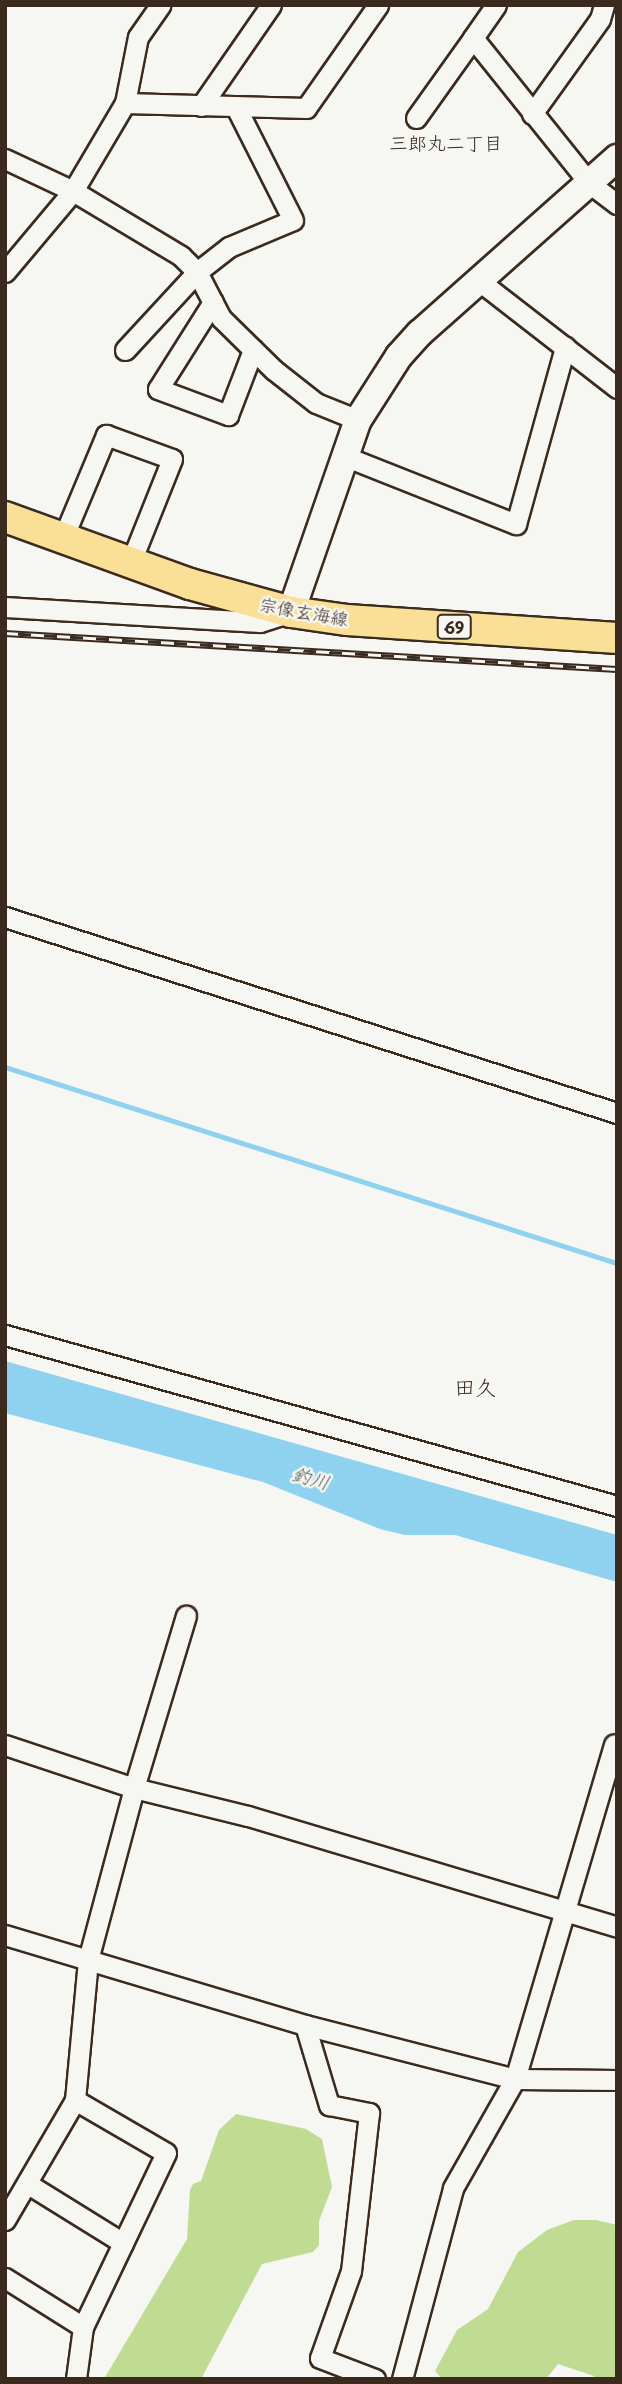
<!DOCTYPE html>
<html>
<head>
<meta charset="utf-8">
<style>
  body { margin:0 }
  #map { position:relative; width:622px; height:2384px; overflow:hidden; background:#f6f6f2; font-family:"Playpen Sans","Klee One",sans-serif }
  div>[style] { position:absolute }
  .green>* { inset:0; background:#c0dc93 }
  .water>* { inset:0; background:#8ed2f0 }
  .stream>* { height:4.5px; margin:-2.25px; padding:0 2.25px; transform-origin:2.25px; border-radius:2.25px; background:#8ed2f0 }
  .roads { filter:drop-shadow(2px 0 #3b2a1e) drop-shadow(-2px 0 #3b2a1e) drop-shadow(0 2px #3b2a1e) drop-shadow(0 -2px #3b2a1e) }
  .street>* { height:19px; margin:-9.5px; padding:0 9.5px; transform-origin:9.5px; border-radius:9.5px; background:#f6f6f2 }
  .secondary>* { height:26px; margin:-13px; padding:0 13px; transform-origin:13px; border-radius:13px; background:#f6f6f2 }
  .primary>* { height:30px; margin:-15px; padding:0 15px; transform-origin:15px; border-radius:15px; background:#fadf96 }
  .rail>* { height:7px; margin-top:-3.5px; transform-origin:0; background:repeating-linear-gradient(90deg,#f6f6f2 0 13px,#3b2a1e 0 26px); box-sizing:border-box; border-block:2px solid #3b2a1e }
  span { translate:-50% -50%; white-space:nowrap; text-align:center; line-height:1.15; -webkit-text-stroke:5px #f6f6f2; paint-order:stroke }
  .shield-label span { padding:2px 5px; background:#f6f6f2; border:2px solid; border-radius:5px; -webkit-text-stroke-width:0 }
  .shield-label { font-size:16px; color:#3b2a1e; font-weight:700 }
  .street-label { font-size:18px; color:#3b2a1e }
  .neighbourhood-label { font-size:19px; color:#3b2a1e }
  .water-label { font-size:19px; color:#505452; font-style:italic }
  .quarter-label { font-size:21px; color:#3b2a1e }
  .frame { position:absolute; inset:0; border:7px solid #3b2a1e; pointer-events:none }
</style>
</head>
<body>
<div id="map">
  <div class="green">
    <div style="clip-path:polygon(236px 2114px,306px 2129px,322px 2139px,332px 2187px,319px 2221px,319px 2245px,313px 2252px,262px 2264px,201px 2379px,104px 2379px,187px 2239px,190px 2190px,193px 2184px,201px 2181px,219px 2130px)"></div>
    <div style="clip-path:polygon(574px 2220px,596px 2220px,617px 2225px,617px 2379px,593px 2379px,594px 2376px,558px 2364px,546px 2379px,442px 2379px,435px 2371px,457px 2330px,488px 2309px,518px 2252px,547px 2230px)"></div>
  </div>
  <div class="water">
    <div style="clip-path:polygon(5px 1361px,617px 1535px,617px 1582px,455px 1535px,405px 1535px,380px 1529px,263px 1482px,5px 1413px)"></div>
  </div>
  <div class="stream">
    <div style="left:5px;top:1067px;width:643px;rotate:17.76deg"></div>
  </div>
  <div class="roads">
    <div class="street">
      <div style="left:496px;top:5px;width:40px;rotate:124.9deg"></div>
      <div style="left:473px;top:38px;width:186px;rotate:51.3deg"></div>
      <div style="left:589px;top:183px;width:35px;rotate:37deg"></div>
      <div style="left:125px;top:103px;width:181px;rotate:1.6deg"></div>
      <div style="left:306px;top:108px;width:126px;rotate:-55deg"></div>
      <div style="left:201px;top:106px;width:123px;rotate:-55.3deg"></div>
      <div style="left:532px;top:114px;width:117px;rotate:-54.4deg"></div>
      <div style="left:600px;top:19px;width:15px;rotate:-74deg"></div>
      <div style="left:416px;top:118px;width:98px;rotate:-54.5deg"></div>
      <div style="left:5px;top:159px;width:75px;rotate:25.2deg"></div>
      <div style="left:73px;top:191px;width:126px;rotate:31deg"></div>
      <div style="left:181px;top:256px;width:23px;rotate:45deg"></div>
      <div style="left:197px;top:272px;width:52px;rotate:62.4deg"></div>
      <div style="left:221px;top:318px;width:74px;rotate:44.5deg"></div>
      <div style="left:274px;top:370px;width:53px;rotate:38.2deg"></div>
      <div style="left:316px;top:403px;width:45px;rotate:22deg"></div>
      <div style="left:5px;top:272px;width:106px;rotate:-50deg"></div>
      <div style="left:73px;top:191px;width:102px;rotate:-59.4deg"></div>
      <div style="left:125px;top:103px;width:67px;rotate:-78.9deg"></div>
      <div style="left:138px;top:37px;width:39px;rotate:-55deg"></div>
      <div style="left:478px;top:280px;width:176px;rotate:37.8deg"></div>
      <div style="left:213px;top:302px;width:103px;rotate:122.3deg"></div>
      <div style="left:158px;top:389px;width:75px;rotate:20.4deg"></div>
      <div style="left:228px;top:415px;width:70px;rotate:-69deg"></div>
      <div style="left:125px;top:350px;width:106px;rotate:-47.3deg"></div>
      <div style="left:197px;top:272px;width:41px;rotate:-38deg"></div>
      <div style="left:229px;top:247px;width:69px;rotate:-22.9deg"></div>
      <div style="left:293px;top:220px;width:127px;rotate:-116.8deg"></div>
      <div style="left:344px;top:456px;width:185px;rotate:21.6deg"></div>
      <div style="left:516px;top:524px;width:184px;rotate:-74.5deg"></div>
      <div style="left:63px;top:538px;width:112px;rotate:-67.3deg"></div>
      <div style="left:106px;top:435px;width:70px;rotate:20deg"></div>
      <div style="left:172px;top:459px;width:113px;rotate:111.8deg"></div>
      <div style="left:5px;top:607px;width:255px;rotate:3.4deg"></div>
      <div style="left:260px;top:622px;width:32px;rotate:-18deg"></div>
      <div style="left:5px;top:917px;width:643px;rotate:17.76deg"></div>
      <div style="left:5px;top:1335px;width:635px;rotate:15.61deg"></div>
      <div style="left:5px;top:1745px;width:136px;rotate:18.4deg"></div>
      <div style="left:134px;top:1788px;width:117px;rotate:13.8deg"></div>
      <div style="left:248px;top:1816px;width:385px;rotate:16.7deg"></div>
      <div style="left:5px;top:1935px;width:313px;rotate:16.7deg"></div>
      <div style="left:305px;top:2025px;width:217px;rotate:14.4deg"></div>
      <div style="left:515px;top:2079px;width:102px;rotate:0.6deg"></div>
      <div style="left:305px;top:2025px;width:84px;rotate:73.3deg"></div>
      <div style="left:329px;top:2105px;width:41px;rotate:11.3deg"></div>
      <div style="left:369px;top:2113px;width:159px;rotate:96.5deg"></div>
      <div style="left:351px;top:2271px;width:92px;rotate:109.6deg"></div>
      <div style="left:320px;top:2358px;width:59px;rotate:20.9deg"></div>
      <div style="left:75px;top:2100px;width:141px;rotate:-84.7deg"></div>
      <div style="left:88px;top:1960px;width:178px;rotate:-75deg"></div>
      <div style="left:134px;top:1788px;width:180px;rotate:-73.2deg"></div>
      <div style="left:28px;top:2184px;width:112px;rotate:31.8deg"></div>
      <div style="left:5px;top:2220px;width:139px;rotate:-59.7deg"></div>
      <div style="left:75px;top:2100px;width:105px;rotate:30.2deg"></div>
      <div style="left:166px;top:2153px;width:193px;rotate:115.5deg"></div>
      <div style="left:83px;top:2327px;width:52px;rotate:97.7deg"></div>
      <div style="left:5px;top:2278px;width:92px;rotate:32.1deg"></div>
      <div style="left:402px;top:2379px;width:198px;rotate:-75deg"></div>
      <div style="left:453px;top:2188px;width:125px;rotate:-60.4deg"></div>
      <div style="left:515px;top:2079px;width:349px;rotate:-73.5deg"></div>
    </div>
    <div class="secondary">
      <div style="left:291px;top:612px;width:203px;rotate:-70.8deg"></div>
      <div style="left:358px;top:420px;width:76px;rotate:-57.4deg"></div>
      <div style="left:399px;top:356px;width:31px;rotate:-48deg"></div>
      <div style="left:420px;top:333px;width:264px;rotate:-41.6deg"></div>
    </div>
    <div class="primary">
      <div style="left:5px;top:517px;width:197px;rotate:19.9deg"></div>
      <div style="left:190px;top:584px;width:105px;rotate:15.5deg"></div>
      <div style="left:291px;top:612px;width:57px;rotate:8.1deg"></div>
      <div style="left:347px;top:620px;width:271px;rotate:3.8deg"></div>
    </div>
  </div>
  <div class="rail">
    <div style="left:5px;top:633px;width:613px;rotate:3.37deg"></div>
  </div>
  <div class="shield-label">
    <span style="left:454px;top:627px">69</span>
  </div>
  <div class="street-label">
    <span style="left:304px;top:612px;rotate:10deg">宗像玄海線</span>
  </div>
  <div class="neighbourhood-label">
    <span style="left:446px;top:143px">三郎丸二丁目</span>
  </div>
  <div class="water-label">
    <span style="left:311px;top:1478px;rotate:16deg">釣川</span>
  </div>
  <div class="quarter-label">
    <span style="left:475px;top:1386px">田久</span>
  </div>
  <div class="frame"></div>
</div>
</body>
</html>
